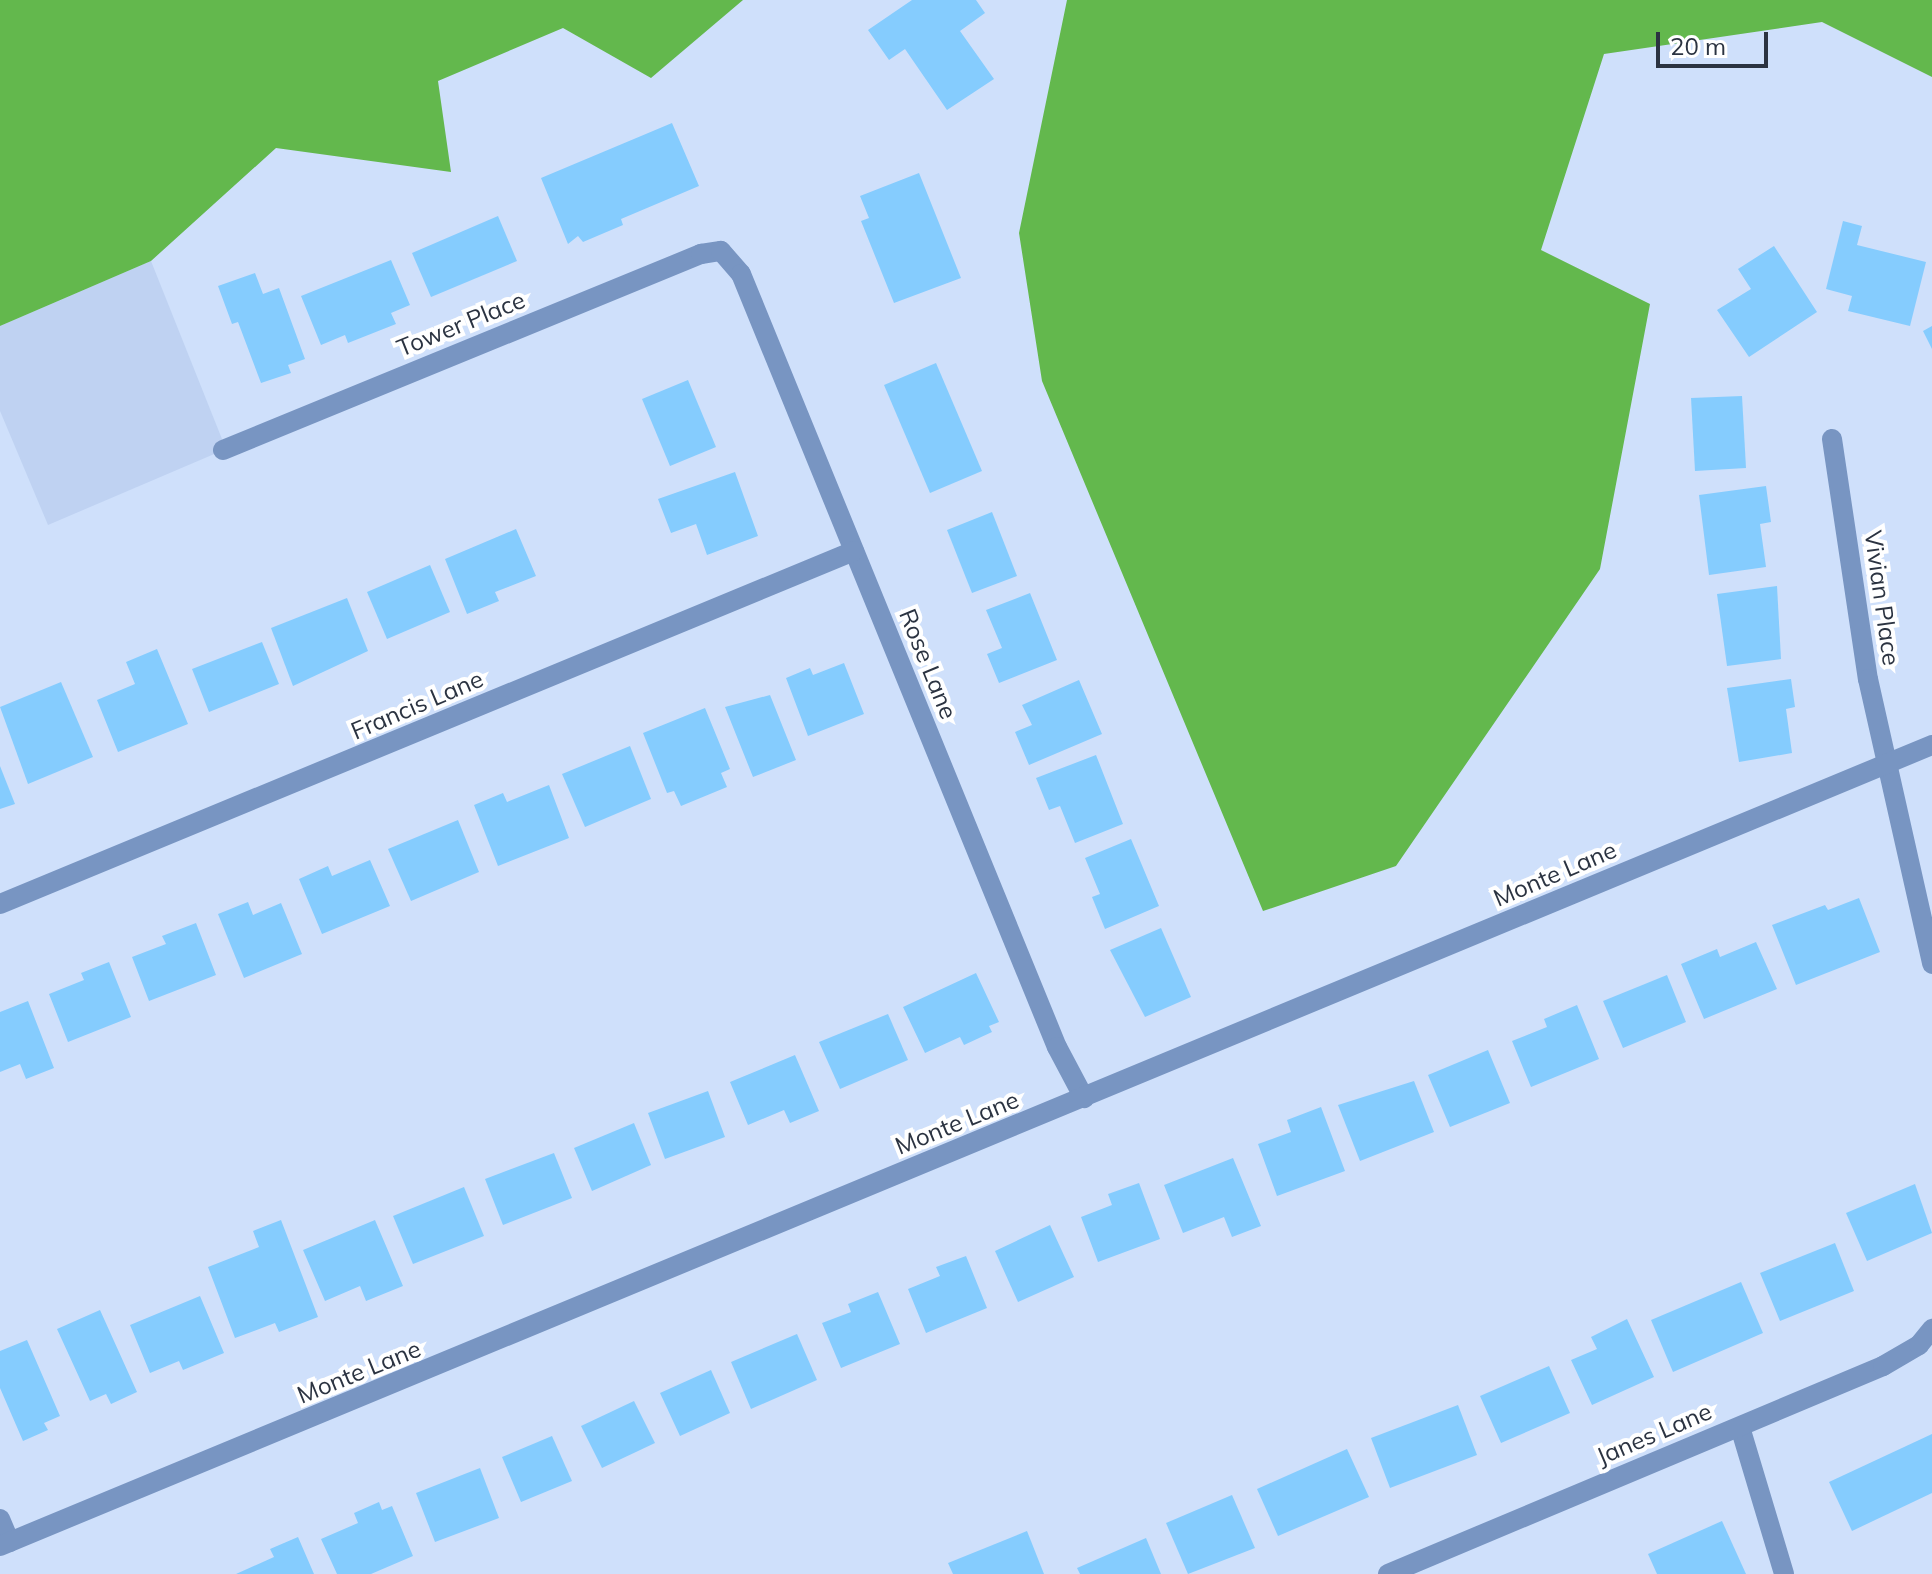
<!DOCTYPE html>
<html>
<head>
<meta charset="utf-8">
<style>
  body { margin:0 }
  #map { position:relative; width:1932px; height:1574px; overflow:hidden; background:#cfe0fb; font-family:Mulish,sans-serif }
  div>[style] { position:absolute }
  .built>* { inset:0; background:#bfd2f2 }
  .forest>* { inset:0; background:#63b84d }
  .building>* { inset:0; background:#85ccfe }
  .street>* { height:20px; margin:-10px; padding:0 10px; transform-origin:10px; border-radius:10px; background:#7895c2 }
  span { translate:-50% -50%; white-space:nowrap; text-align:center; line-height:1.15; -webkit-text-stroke:8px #fff; paint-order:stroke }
  .street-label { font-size:24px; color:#2b3341 }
  .scale { position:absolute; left:1656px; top:32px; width:112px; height:36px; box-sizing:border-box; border:4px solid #2b3341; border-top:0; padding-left:10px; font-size:24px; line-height:28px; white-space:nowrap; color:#2b3341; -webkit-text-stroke:6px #fff; paint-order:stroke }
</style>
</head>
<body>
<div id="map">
  <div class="built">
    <div style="clip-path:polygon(151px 261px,226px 449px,48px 525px,0 411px,0 326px)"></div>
  </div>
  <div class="forest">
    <div style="clip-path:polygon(0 0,743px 0,651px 78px,563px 28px,438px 81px,451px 172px,276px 148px,151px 261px,0 326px)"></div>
    <div style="clip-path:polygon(1067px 0,1932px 0,1932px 77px,1822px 22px,1604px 54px,1541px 250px,1650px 304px,1600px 569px,1396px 866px,1263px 911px,1042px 381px,1019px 233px)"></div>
  </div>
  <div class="building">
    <div style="clip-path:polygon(912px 0,976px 0,985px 13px,960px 31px,994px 79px,947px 110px,905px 49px,889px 60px,868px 30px)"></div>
    <div style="clip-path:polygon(672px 123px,699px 186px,621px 219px,623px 225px,583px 242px,578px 236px,568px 244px,541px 178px)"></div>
    <div style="clip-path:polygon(919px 173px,961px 278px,894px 303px,861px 221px,869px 218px,860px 196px)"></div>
    <div style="clip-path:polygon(498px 216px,517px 261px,431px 297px,412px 253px)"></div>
    <div style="clip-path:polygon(1843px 221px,1862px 226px,1857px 245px,1926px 262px,1910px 326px,1848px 311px,1852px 296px,1826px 289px)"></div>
    <div style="clip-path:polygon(1774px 246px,1817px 312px,1749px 357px,1717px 310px,1751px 289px,1738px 269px)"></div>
    <div style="clip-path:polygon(391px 260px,410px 305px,391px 313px,396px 324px,348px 343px,345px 335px,321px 345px,301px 296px)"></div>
    <div style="clip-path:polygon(255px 273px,263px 294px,279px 288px,305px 359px,288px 365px,291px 373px,261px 383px,238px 322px,232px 324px,218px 286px)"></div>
    <div style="clip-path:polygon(1932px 326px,1932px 349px,1923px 331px)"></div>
    <div style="clip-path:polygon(936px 363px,982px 471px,930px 493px,884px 385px)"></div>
    <div style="clip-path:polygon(688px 380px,716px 447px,670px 466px,642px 399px)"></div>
    <div style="clip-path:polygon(1742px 396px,1746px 468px,1695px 471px,1691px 398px)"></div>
    <div style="clip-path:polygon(735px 472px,758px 536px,707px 555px,696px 524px,671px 533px,658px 499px)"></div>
    <div style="clip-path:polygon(1766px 486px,1771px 522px,1760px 524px,1766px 567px,1709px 575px,1699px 495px)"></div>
    <div style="clip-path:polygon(992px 512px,1017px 576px,972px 593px,947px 530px)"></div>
    <div style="clip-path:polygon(516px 529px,536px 576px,495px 592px,499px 601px,467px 614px,445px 559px)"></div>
    <div style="clip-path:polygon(430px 565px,450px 612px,387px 639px,367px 592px)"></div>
    <div style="clip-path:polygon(1777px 586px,1781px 659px,1727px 666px,1717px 594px)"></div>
    <div style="clip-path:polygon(1030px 593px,1057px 660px,999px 683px,987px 654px,1002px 648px,986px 610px)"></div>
    <div style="clip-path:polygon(347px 598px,368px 651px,293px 686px,271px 628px)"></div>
    <div style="clip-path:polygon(262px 642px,279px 684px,209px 712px,192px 669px)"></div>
    <div style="clip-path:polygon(157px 649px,188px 724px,118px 752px,97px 700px,135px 684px,126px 662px)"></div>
    <div style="clip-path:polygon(844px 663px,864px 714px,808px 736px,786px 678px,810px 668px,813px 675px)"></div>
    <div style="clip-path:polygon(1791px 679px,1795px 707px,1786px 709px,1792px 753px,1739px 762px,1727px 688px)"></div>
    <div style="clip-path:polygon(1079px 680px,1102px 734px,1029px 765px,1015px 732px,1032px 725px,1022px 705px)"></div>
    <div style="clip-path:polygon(61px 682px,93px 757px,28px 784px,0 707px)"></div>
    <div style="clip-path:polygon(770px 695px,796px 760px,753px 777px,725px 707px)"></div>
    <div style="clip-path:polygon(705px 708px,730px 769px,721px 773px,727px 787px,681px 806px,674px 791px,667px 793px,643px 733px)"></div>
    <div style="clip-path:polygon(630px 746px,651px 799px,585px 827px,562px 774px)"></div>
    <div style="clip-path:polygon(1096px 755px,1123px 824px,1075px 843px,1060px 806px,1049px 810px,1036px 778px)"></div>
    <div style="clip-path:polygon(0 766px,15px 804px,0 809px)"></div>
    <div style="clip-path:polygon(549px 785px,569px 838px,498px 866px,474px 805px,503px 793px,507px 802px)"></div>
    <div style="clip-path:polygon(458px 820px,479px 872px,411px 901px,388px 849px)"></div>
    <div style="clip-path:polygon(1131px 839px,1159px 906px,1105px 929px,1092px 897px,1100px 894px,1085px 858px)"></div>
    <div style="clip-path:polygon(370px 860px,390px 906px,322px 934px,299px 879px,328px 866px,332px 876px)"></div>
    <div style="clip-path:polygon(1859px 898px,1880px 952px,1796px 985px,1772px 925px,1825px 905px,1828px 910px)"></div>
    <div style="clip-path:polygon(248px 902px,253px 915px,281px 903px,302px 954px,244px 978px,218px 914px)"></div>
    <div style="clip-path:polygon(196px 923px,216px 975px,149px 1001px,132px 957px,166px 944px,162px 936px)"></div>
    <div style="clip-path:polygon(1161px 928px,1191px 997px,1145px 1017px,1110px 950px)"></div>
    <div style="clip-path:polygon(1756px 942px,1777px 989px,1704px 1019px,1681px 964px,1717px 949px,1720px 957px)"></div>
    <div style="clip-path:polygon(109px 962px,131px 1017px,68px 1042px,49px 994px,84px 980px,81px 973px)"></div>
    <div style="clip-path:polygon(976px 973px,999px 1022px,989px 1026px,992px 1032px,964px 1045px,960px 1037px,925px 1053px,903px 1007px)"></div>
    <div style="clip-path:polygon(1667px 975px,1686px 1022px,1623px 1048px,1603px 1001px)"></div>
    <div style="clip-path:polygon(28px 1001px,54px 1068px,26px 1079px,20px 1064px,0 1072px,0 1012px)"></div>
    <div style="clip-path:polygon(1577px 1005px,1599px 1059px,1531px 1087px,1512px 1041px,1547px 1027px,1544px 1019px)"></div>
    <div style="clip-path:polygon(888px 1014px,908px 1060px,840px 1089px,819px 1042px)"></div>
    <div style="clip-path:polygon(1488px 1050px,1510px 1103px,1450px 1127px,1428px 1075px)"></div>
    <div style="clip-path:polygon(795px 1055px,819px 1111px,790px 1123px,784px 1110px,748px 1125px,730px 1082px)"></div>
    <div style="clip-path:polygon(1414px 1081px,1434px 1132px,1360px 1161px,1338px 1105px)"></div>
    <div style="clip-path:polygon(708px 1091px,725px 1137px,665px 1159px,648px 1113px)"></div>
    <div style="clip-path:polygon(1321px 1107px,1345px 1171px,1277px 1196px,1258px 1144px,1291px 1132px,1287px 1120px)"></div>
    <div style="clip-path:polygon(634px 1123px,651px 1165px,592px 1191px,574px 1148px)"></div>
    <div style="clip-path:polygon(554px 1153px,572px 1198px,503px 1225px,485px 1179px)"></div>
    <div style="clip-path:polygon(1233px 1158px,1261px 1226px,1232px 1237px,1224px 1217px,1183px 1233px,1164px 1185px)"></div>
    <div style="clip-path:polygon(1139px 1183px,1160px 1239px,1098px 1262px,1081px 1217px,1112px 1205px,1108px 1194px)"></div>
    <div style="clip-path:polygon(1915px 1184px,1932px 1233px,1867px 1261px,1846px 1213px)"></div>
    <div style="clip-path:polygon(464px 1187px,484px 1236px,413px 1264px,393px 1216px)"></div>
    <div style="clip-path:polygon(281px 1220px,318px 1317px,279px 1332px,275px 1323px,235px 1338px,208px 1267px,259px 1247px,253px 1231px)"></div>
    <div style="clip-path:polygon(375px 1220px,403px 1286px,366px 1301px,360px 1286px,325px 1301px,303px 1250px)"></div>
    <div style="clip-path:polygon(1050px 1225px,1074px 1277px,1018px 1302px,995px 1251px)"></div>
    <div style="clip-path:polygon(1835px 1243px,1854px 1291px,1780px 1321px,1760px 1273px)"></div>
    <div style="clip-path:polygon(966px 1256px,987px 1308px,926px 1333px,908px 1289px,940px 1276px,936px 1267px)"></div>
    <div style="clip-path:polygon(1741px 1282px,1763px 1333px,1673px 1372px,1651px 1320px)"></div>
    <div style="clip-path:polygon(878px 1292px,900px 1344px,841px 1368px,822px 1323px,851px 1312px,848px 1304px)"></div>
    <div style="clip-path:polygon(200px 1296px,224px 1353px,183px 1370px,179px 1361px,150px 1373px,130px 1325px)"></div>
    <div style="clip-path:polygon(100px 1310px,137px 1392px,111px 1404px,106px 1394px,90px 1401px,57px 1329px)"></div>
    <div style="clip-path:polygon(1627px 1319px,1654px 1377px,1592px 1405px,1571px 1360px,1597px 1349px,1591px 1337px)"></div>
    <div style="clip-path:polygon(797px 1334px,817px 1380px,751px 1409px,731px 1362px)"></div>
    <div style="clip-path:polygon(27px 1340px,60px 1416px,44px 1423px,48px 1430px,23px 1441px,0 1388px,0 1351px)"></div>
    <div style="clip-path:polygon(1549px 1366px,1570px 1413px,1501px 1443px,1480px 1396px)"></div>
    <div style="clip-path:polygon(711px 1370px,730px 1413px,680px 1436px,660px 1393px)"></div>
    <div style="clip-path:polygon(634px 1401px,655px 1443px,602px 1468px,581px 1426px)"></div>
    <div style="clip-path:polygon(1458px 1405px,1477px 1455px,1390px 1488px,1371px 1438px)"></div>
    <div style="clip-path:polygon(1932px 1434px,1932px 1493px,1852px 1531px,1829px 1482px)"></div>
    <div style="clip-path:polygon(552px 1436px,572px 1481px,521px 1502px,502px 1457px)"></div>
    <div style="clip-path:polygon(1347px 1449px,1369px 1497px,1278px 1536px,1257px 1489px)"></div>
    <div style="clip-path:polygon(480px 1468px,499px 1518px,435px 1542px,416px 1493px)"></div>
    <div style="clip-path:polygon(1232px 1495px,1255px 1548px,1188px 1574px,1166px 1523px)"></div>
    <div style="clip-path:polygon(379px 1502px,382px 1510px,392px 1506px,413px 1556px,371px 1574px,337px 1574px,321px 1539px,358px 1523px,354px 1513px)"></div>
    <div style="clip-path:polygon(1722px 1521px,1746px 1574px,1657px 1574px,1648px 1554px)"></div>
    <div style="clip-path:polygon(1027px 1531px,1044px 1574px,953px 1574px,948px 1563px)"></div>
    <div style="clip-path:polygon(298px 1537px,314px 1574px,236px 1574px,274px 1557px,270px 1549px)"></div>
    <div style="clip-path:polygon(1146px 1538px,1161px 1574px,1080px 1574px,1077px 1568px)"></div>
  </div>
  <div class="street">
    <div style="left:1832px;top:439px;width:243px;rotate:81.5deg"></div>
    <div style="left:1868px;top:679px;width:292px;rotate:77.3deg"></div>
    <div style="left:223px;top:450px;width:517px;rotate:-22.3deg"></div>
    <div style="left:701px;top:254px;width:20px;rotate:-9deg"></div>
    <div style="left:721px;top:251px;width:30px;rotate:49deg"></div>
    <div style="left:741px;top:274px;width:835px;rotate:67.77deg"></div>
    <div style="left:1057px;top:1047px;width:58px;rotate:62.1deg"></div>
    <div style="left:0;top:904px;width:924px;rotate:-22.46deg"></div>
    <div style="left:1740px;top:1427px;width:153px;rotate:73.3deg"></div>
    <div style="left:0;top:1519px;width:25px;rotate:67deg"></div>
    <div style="left:0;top:1546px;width:2091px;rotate:-22.52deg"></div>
    <div style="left:1388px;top:1574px;width:537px;rotate:-22.79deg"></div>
    <div style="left:1883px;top:1366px;width:42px;rotate:-30.3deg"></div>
    <div style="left:1919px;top:1345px;width:21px;rotate:-51deg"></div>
  </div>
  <div class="street-label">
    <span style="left:461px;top:324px;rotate:-22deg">Tower Place</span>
    <span style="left:1882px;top:598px;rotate:82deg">Vivian Place</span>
    <span style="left:928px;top:664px;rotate:68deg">Rose Lane</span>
    <span style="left:417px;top:705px;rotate:-23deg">Francis Lane</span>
    <span style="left:1555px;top:874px;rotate:-23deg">Monte Lane</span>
    <span style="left:957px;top:1123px;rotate:-22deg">Monte Lane</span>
    <span style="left:359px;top:1372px;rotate:-22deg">Monte Lane</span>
    <span style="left:1654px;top:1434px;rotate:-23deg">Janes Lane</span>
  </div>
  <div class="scale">20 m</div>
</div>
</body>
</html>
